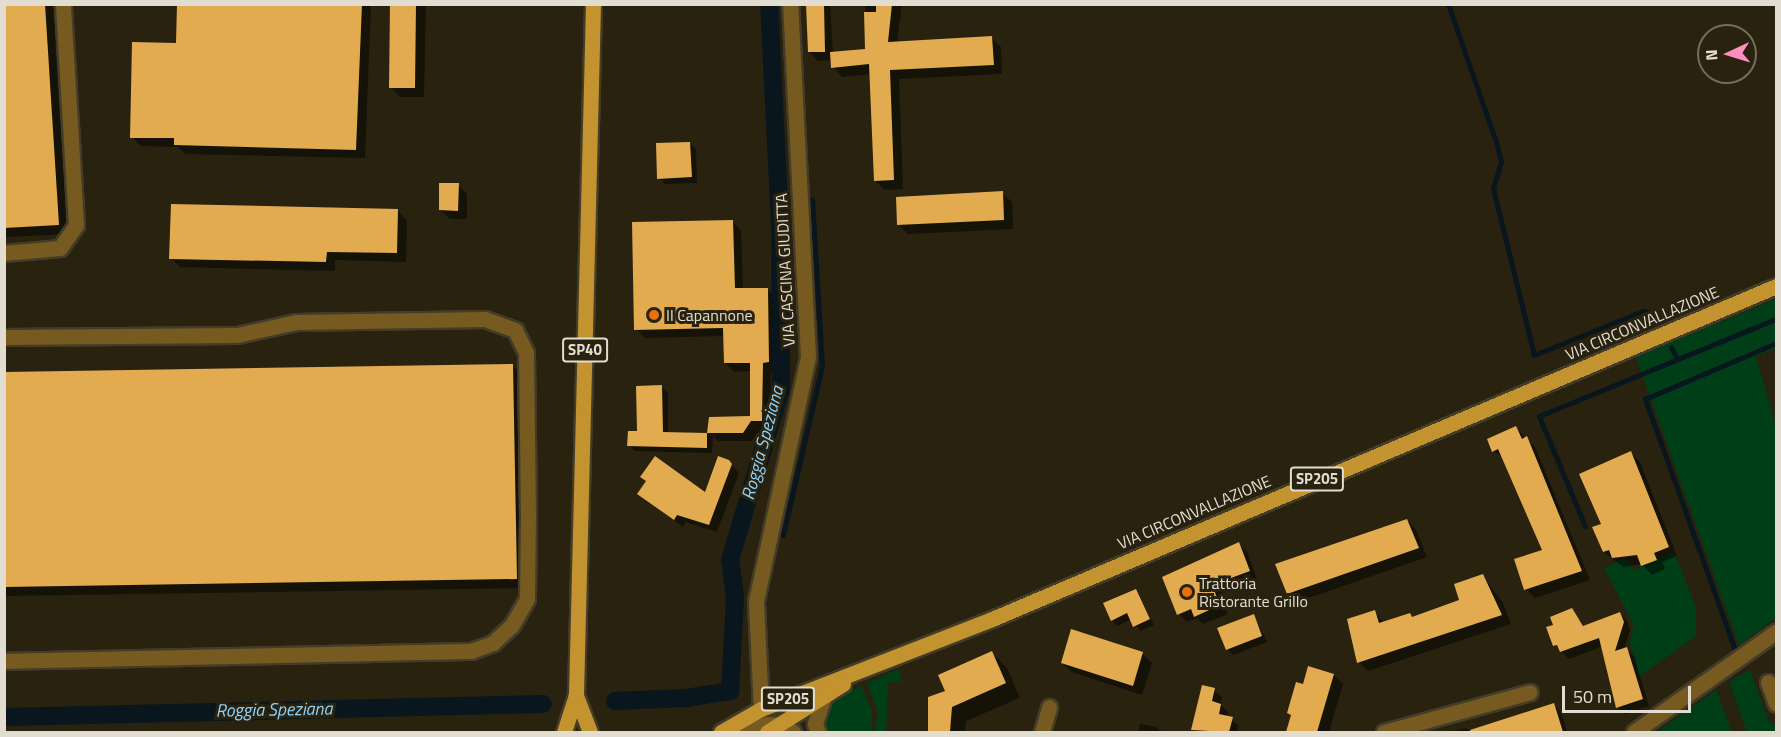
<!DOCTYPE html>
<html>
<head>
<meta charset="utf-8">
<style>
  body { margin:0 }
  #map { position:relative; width:1781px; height:737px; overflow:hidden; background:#29220e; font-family:"Titillium Web",sans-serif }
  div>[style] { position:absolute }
  .green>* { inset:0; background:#003e17 }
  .shadow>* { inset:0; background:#0007 }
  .stream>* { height:5px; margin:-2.5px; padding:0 2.5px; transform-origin:2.5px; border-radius:2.5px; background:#09161e }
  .canal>* { height:18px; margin:-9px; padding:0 9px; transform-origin:9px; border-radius:9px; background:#09161e }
  .building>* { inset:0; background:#e2ab50 }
  .roads { filter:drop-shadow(2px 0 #433c29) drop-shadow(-2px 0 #433c29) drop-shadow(0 2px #433c29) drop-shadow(0 -2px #433c29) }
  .minor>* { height:15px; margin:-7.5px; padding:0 7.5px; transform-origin:7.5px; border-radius:7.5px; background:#765a20 }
  .major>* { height:15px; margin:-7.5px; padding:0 7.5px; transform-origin:7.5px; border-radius:7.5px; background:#c2932e }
  .dots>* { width:16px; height:16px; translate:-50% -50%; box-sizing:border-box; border:3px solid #29220e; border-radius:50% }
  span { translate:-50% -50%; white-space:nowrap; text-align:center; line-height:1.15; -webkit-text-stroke:6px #29220e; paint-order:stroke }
  .shield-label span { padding:2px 4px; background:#29220e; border:2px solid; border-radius:4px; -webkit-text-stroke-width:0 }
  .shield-label { font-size:15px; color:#e1ddd1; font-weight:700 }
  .street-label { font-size:16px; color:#e1ddd1 }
  .poi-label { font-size:16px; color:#e1ddd1 }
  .left { translate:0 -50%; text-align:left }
  .water-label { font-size:18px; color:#8dd3fe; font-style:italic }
  .frame { position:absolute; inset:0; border:6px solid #e1ddd1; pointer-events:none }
  .north { position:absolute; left:1697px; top:24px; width:60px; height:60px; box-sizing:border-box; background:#29220e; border:2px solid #736d5c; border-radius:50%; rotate:266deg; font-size:16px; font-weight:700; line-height:24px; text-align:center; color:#e1ddd1 }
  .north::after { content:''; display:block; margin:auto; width:21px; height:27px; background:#fd8ec0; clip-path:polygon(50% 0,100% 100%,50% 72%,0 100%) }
  .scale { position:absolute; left:1562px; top:686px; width:129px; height:27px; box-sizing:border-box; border:3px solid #e1ddd1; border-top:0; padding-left:8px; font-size:18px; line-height:21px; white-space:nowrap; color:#e1ddd1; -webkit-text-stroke:4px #29220e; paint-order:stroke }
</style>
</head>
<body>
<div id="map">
  <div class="green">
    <div style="clip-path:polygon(1776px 299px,1776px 348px,1756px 357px,1776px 425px,1776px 618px,1739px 645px,1636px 357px)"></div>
    <div style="clip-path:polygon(1674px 552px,1696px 607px,1696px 636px,1639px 677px,1630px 643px,1633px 624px,1604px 568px,1625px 558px,1633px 570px)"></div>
    <div style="clip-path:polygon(898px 669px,902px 681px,888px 683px,886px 732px,876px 732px,877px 710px,867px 683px)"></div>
    <div style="clip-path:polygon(1750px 670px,1769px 722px,1776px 725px,1776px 732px,1747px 732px,1729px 682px)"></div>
    <div style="clip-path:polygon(861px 685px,872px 711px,872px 732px,822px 732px,821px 717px,826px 706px)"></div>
    <div style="clip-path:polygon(1716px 690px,1732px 732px,1657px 732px)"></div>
  </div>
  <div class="shadow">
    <div style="clip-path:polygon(4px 4px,53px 4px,67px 234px,6px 237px,4px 249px)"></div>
    <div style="clip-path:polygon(179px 4px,371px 4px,365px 158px,185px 154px,178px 147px,141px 146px,132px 137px,178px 44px)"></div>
    <div style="clip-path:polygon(391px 4px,426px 4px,424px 97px,400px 97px,391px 87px)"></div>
    <div style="clip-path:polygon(807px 4px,830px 4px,833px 53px,866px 50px,865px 4px,902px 4px,897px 43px,992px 38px,1001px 47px,1002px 74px,899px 79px,903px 189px,885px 190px,875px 181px,871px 74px,842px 77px,833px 67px,832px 60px,818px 61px,809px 52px)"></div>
    <div style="clip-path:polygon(690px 143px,696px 149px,697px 183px,665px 184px,659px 178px)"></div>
    <div style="clip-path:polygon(458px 185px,467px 194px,467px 219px,450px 219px,440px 210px)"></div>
    <div style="clip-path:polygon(1002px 193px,1012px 202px,1013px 229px,908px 234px,899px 225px)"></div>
    <div style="clip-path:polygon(398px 211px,407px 220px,406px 262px,335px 260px,335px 271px,180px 267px,171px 258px)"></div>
    <div style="clip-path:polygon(733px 222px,741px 231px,743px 290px,767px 289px,776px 298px,778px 371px,771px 371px,770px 429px,760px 429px,752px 441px,718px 441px,713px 436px,712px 453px,635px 451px,629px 445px,662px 387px,668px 393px,668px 433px,709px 434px,711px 418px,751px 418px,751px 371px,734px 372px,725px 363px,725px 336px,645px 338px,636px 329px)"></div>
    <div style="clip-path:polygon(512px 365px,522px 375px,525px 588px,4px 596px,4px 373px)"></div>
    <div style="clip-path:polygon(1516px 428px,1535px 447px,1590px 580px,1535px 598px,1526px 589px,1516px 560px,1544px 551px,1504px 459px,1494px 451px)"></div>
    <div style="clip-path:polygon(1631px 453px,1640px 462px,1677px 556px,1662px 562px,1665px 569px,1652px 575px,1642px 564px,1623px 567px,1604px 552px,1603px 524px)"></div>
    <div style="clip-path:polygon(731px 465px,739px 473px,717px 532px,686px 522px,683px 527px,639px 494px,706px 494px)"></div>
    <div style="clip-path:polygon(1407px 520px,1416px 530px,1427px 557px,1297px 602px,1288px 593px)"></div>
    <div style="clip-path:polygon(1239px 544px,1247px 552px,1257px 579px,1219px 594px,1228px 614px,1203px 624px,1197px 618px,1187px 622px,1179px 614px,1164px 578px)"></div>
    <div style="clip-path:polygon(1483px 576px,1503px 603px,1511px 624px,1368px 671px,1359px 662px,1374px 612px,1384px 623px,1410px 615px,1413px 618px,1461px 601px)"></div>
    <div style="clip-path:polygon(1136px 590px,1154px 625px,1140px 631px,1132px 619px,1117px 626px,1112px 620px)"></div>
    <div style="clip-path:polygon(1572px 610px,1585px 627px,1620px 613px,1627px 621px,1630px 630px,1624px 649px,1634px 656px,1649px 706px,1625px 714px,1618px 707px,1603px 646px,1569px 659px,1555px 645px,1555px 626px)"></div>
    <div style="clip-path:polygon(1254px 615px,1267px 642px,1233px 655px,1227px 649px)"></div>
    <div style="clip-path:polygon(992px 653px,1007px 668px,1020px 698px,966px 721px,965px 732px,929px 732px,930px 698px,947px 692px)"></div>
    <div style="clip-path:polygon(1142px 654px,1152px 663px,1142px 695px,1072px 672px,1062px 663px)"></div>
    <div style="clip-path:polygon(1334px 675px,1343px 684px,1329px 732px,1288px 732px,1292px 717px,1289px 713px,1304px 686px)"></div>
    <div style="clip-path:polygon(1203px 687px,1214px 690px,1222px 697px,1220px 704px,1228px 712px,1227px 717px,1239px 726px,1237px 732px,1192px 732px)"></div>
    <div style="clip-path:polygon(1553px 705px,1561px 712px,1567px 732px,1450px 732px,1466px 728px,1470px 731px)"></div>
    <div style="clip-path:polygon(1140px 724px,1156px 727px,1162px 732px,1138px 732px)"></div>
  </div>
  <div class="stream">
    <div style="left:1448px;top:4px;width:149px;rotate:70.8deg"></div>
    <div style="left:1497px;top:145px;width:17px;rotate:77deg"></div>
    <div style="left:1501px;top:162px;width:27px;rotate:107deg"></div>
    <div style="left:1493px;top:188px;width:172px;rotate:76.2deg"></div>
    <div style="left:1534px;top:355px;width:118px;rotate:-22deg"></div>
    <div style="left:1643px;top:311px;width:12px;rotate:9deg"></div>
    <div style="left:1655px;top:313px;width:9px;rotate:58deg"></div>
    <div style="left:1671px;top:347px;width:13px;rotate:63deg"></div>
    <div style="left:1585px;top:526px;width:119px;rotate:-112.7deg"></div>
    <div style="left:1539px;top:416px;width:256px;rotate:-22.3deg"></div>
    <div style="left:783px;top:535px;width:173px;rotate:-77deg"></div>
    <div style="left:822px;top:366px;width:167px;rotate:-93.4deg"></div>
    <div style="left:1735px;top:650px;width:267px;rotate:-109.7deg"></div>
    <div style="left:1645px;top:399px;width:142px;rotate:-23.1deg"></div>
  </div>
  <div class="canal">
    <div style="left:615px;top:701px;width:71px;rotate:-2.4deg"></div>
    <div style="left:686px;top:698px;width:45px;rotate:-9deg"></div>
    <div style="left:730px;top:691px;width:93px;rotate:-86.9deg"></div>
    <div style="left:735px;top:598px;width:38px;rotate:-97deg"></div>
    <div style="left:730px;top:560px;width:178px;rotate:-73.4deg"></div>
    <div style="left:781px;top:389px;width:164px;rotate:-90.3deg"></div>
    <div style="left:780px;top:225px;width:221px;rotate:-92.8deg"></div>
    <div style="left:4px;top:717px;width:539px;rotate:-1.38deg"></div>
  </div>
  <div class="building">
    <div style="clip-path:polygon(4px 4px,45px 4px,59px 225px,4px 228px)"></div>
    <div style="clip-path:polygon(177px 4px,362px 4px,356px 150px,174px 145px,174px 138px,130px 138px,132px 42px,176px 43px)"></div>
    <div style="clip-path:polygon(390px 4px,416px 4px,415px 88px,389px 88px)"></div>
    <div style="clip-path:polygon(806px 4px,824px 4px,825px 52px,808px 52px)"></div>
    <div style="clip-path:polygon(876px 4px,892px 4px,888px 42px,992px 36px,994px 65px,890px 70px,894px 180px,874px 181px,869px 64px,831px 68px,830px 52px,865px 49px,864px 12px,876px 12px)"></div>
    <div style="clip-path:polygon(690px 142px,692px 177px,657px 179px,656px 143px)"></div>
    <div style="clip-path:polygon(439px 183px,459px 183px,458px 211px,439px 210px)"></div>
    <div style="clip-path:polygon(1003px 191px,1004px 220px,897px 225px,896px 197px)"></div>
    <div style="clip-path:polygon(171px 204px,398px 209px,397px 253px,327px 252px,326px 262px,169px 259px)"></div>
    <div style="clip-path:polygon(733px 220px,735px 288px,768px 288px,769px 362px,763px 363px,762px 421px,751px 421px,743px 433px,707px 433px,709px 417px,750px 416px,750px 363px,724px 363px,723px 328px,634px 330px,632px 222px)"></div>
    <div style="clip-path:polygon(513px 364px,517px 579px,4px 587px,4px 372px)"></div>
    <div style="clip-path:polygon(662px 385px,663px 432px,707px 433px,707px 448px,627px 446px,628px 431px,637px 431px,636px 386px)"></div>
    <div style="clip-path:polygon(1516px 426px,1522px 439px,1527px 436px,1582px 571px,1524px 590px,1514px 559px,1542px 550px,1498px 449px,1492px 452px,1487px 439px)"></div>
    <div style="clip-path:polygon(1631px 451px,1669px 547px,1654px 553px,1657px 560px,1641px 566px,1637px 555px,1612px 558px,1609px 550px,1603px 552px,1592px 527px,1601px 524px,1579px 474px)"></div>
    <div style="clip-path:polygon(655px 456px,705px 492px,718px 456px,729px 460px,732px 464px,709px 525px,677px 515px,674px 520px,637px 494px,646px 481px,640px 477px)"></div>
    <div style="clip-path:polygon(1407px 519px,1419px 548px,1287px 594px,1275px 564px)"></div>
    <div style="clip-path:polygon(1239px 542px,1250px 571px,1212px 585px,1220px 605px,1194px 617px,1191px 609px,1177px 615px,1162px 577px)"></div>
    <div style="clip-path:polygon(1483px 574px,1502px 615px,1357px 663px,1347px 619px,1375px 610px,1379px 623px,1410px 613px,1412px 617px,1459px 600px,1454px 584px)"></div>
    <div style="clip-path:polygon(1136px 589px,1150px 619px,1133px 627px,1127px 613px,1111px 621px,1103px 603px)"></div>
    <div style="clip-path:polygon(1572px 608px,1583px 626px,1620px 612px,1624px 622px,1615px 651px,1627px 647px,1643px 699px,1616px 708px,1599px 638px,1560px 652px,1557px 645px,1553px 646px,1546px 627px,1553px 625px,1550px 617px)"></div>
    <div style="clip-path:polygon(1254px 614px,1262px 636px,1226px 650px,1217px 628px)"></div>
    <div style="clip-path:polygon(1071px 629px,1143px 652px,1133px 686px,1061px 663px)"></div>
    <div style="clip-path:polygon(992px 651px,1006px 683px,952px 707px,950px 732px,928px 732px,928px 697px,945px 691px,938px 675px)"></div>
    <div style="clip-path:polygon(1308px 666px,1334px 674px,1317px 732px,1286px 732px,1291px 715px,1287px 713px,1296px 682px,1303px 684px)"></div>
    <div style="clip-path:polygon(1202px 685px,1215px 688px,1212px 701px,1221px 704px,1219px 714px,1233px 717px,1229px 732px,1191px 730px)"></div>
    <div style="clip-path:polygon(1554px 703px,1563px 732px,1471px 732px,1470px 730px)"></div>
  </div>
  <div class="roads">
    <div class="minor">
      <div style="left:4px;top:253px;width:56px;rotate:-5.1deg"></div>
      <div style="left:60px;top:248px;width:28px;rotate:-55deg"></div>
      <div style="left:76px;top:225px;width:221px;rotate:-93.4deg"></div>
      <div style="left:4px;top:337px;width:233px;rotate:-0.5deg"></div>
      <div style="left:237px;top:335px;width:60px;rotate:-12.4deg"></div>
      <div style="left:296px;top:322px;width:189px;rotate:-0.9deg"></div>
      <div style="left:485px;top:319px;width:32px;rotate:20deg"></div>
      <div style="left:515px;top:330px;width:25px;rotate:64deg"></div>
      <div style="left:526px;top:353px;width:162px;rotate:89.3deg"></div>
      <div style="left:528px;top:515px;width:84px;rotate:90.7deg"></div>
      <div style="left:527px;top:599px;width:30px;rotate:120deg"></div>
      <div style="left:512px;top:625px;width:26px;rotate:137deg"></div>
      <div style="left:493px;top:643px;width:23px;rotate:160deg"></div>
      <div style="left:471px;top:651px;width:467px;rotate:178.8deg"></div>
      <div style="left:1768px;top:682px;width:23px;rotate:70deg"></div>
      <div style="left:761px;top:709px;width:108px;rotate:-92.7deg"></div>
      <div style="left:756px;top:601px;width:249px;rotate:-78deg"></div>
      <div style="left:808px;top:357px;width:353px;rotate:-92.9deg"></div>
      <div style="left:746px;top:732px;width:22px;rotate:-21deg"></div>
      <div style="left:767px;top:724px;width:15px;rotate:4deg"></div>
      <div style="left:782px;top:725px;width:13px;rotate:32deg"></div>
      <div style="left:818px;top:732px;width:9px;rotate:-111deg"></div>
      <div style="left:815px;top:724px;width:26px;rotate:-72deg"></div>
      <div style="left:1042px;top:732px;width:26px;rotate:-74deg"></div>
      <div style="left:1384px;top:732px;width:151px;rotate:-15.3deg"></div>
      <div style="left:1634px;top:732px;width:174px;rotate:-35.2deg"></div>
    </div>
    <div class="major">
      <div style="left:564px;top:732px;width:39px;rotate:-72deg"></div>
      <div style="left:590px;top:732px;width:40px;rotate:-111deg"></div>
      <div style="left:576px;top:695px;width:691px;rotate:-88.59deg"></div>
      <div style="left:721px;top:732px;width:46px;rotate:-29.9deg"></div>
      <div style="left:761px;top:709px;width:248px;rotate:-21.3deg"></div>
      <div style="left:992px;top:619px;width:852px;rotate:-23.01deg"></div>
      <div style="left:767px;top:732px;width:90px;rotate:-32.3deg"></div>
    </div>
  </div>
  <div class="dots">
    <div style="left:654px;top:315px;background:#e8710a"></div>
    <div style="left:1187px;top:592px;background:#e8710a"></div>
  </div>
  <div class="shield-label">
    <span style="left:585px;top:350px">SP40</span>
    <span style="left:1317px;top:479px">SP205</span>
    <span style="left:788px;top:699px">SP205</span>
  </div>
  <div class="street-label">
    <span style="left:785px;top:270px;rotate:-93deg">VIA CASCINA GIUDITTA</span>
    <span style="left:1642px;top:323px;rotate:-23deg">VIA CIRCONVALLAZIONE</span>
    <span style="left:1194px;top:512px;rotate:-23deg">VIA CIRCONVALLAZIONE</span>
  </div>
  <div class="poi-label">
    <span class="left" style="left:666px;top:315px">Il Capannone</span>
    <span class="left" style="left:1199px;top:592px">Trattoria<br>Ristorante Grillo</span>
  </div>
  <div class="water-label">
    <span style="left:763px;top:443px;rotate:-75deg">Roggia Speziana</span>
    <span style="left:274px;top:710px;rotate:-1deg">Roggia Speziana</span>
  </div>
  <div class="frame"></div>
  <div class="north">N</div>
  <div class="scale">50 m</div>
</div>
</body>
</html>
